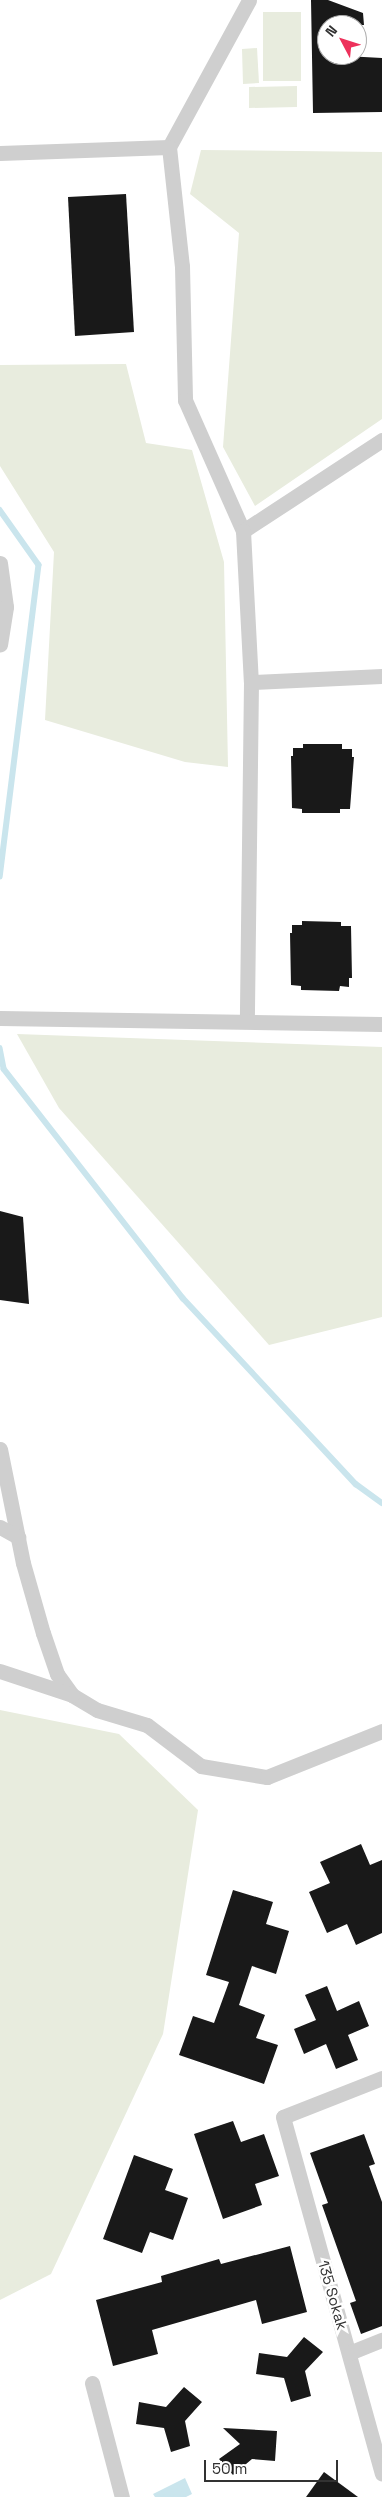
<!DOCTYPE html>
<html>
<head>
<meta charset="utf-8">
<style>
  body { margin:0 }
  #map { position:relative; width:382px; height:2497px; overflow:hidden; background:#fff; font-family:"Space Grotesk",sans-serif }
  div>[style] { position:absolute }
  .green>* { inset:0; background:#e8ecde }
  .water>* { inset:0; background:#cae5ed }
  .stream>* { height:5.5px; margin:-2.75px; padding:0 2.75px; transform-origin:2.75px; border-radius:2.75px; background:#cae5ed }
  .building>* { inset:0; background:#191919 }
  .street>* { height:15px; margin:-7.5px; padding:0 7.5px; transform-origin:7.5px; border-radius:7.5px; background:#cfcfcf }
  span { translate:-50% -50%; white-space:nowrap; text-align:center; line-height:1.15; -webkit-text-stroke:5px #fff; paint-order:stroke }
  .street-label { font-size:15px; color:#323232 }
  .north { position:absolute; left:317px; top:15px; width:50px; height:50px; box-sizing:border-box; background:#fff; border:1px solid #adadad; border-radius:50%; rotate:310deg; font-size:14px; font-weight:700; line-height:20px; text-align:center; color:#323232 }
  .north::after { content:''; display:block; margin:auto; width:18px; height:22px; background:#ed315b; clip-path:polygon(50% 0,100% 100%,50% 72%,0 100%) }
  .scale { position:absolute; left:204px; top:2460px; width:134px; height:22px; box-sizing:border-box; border:2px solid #323232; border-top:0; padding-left:6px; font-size:15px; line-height:18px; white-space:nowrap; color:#323232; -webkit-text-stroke:4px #fff; paint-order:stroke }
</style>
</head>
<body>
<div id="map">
  <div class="green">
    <div style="clip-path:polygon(263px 12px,301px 12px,301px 81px,263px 81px)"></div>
    <div style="clip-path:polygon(257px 48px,259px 83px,243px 84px,242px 49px)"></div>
    <div style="clip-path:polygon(297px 86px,297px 107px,249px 108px,249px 87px)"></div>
    <div style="clip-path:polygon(201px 150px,382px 152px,382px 419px,255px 506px,223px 447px,239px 233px,190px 194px)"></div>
    <div style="clip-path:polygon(126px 364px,146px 443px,192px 450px,224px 562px,228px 767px,185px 762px,45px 720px,54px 552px,0 466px,0 365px)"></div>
    <div style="clip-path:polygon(17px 1034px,382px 1047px,382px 1317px,269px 1345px,59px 1108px)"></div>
    <div style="clip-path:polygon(0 1710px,119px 1734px,198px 1810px,163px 2034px,51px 2274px,0 2300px)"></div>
  </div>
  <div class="water">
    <div style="clip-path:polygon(185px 2478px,192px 2494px,186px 2497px,155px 2497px,153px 2494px)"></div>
  </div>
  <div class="stream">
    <div style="left:0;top:510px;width:67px;rotate:54.7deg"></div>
    <div style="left:39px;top:565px;width:314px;rotate:97.1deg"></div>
    <div style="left:0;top:1048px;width:21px;rotate:79deg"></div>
    <div style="left:4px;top:1069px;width:291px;rotate:52deg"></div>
    <div style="left:183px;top:1298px;width:254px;rotate:47.1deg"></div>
    <div style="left:356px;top:1484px;width:32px;rotate:36deg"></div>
  </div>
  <div class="building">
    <div style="clip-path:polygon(311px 0,328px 0,363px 13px,364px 25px,327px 25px,327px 55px,382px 58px,382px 112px,313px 113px)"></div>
    <div style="clip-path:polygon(126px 194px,134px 332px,75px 336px,68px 197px)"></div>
    <div style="clip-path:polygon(303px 744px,342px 744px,342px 749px,352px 749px,352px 757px,354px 757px,350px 809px,340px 809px,340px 813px,302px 813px,302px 809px,292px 808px,291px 756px,293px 756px,293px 748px,303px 748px)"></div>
    <div style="clip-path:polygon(302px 921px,341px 922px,341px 926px,351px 926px,352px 978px,349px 978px,349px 987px,340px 986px,339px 991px,301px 990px,301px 986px,291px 985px,290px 933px,292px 933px,292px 925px,302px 925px)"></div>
    <div style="clip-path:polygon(0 1211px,23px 1217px,29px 1304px,0 1300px)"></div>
    <div style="clip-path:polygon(361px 1844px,370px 1865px,382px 1860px,382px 1933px,356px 1945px,347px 1924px,327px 1933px,309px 1892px,330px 1883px,320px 1862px)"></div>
    <div style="clip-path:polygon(233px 1890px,273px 1902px,266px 1924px,289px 1931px,276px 1974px,252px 1966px,239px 2005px,265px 2015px,256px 2038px,278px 2045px,264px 2084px,179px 2055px,193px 2016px,214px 2023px,229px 1982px,206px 1975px)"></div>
    <div style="clip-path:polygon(327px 1986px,337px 2011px,359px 2001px,369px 2026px,348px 2035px,358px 2060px,336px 2069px,326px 2044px,304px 2054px,294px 2029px,316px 2020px,305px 1995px)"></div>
    <div style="clip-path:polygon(233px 2121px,241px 2142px,264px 2134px,279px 2176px,255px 2184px,262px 2205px,223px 2219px,194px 2134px)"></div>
    <div style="clip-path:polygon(364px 2134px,375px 2164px,369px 2166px,382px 2202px,382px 2326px,361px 2334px,350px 2303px,356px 2301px,322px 2205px,328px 2203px,310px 2153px)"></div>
    <div style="clip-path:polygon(134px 2155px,173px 2169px,165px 2190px,188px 2198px,173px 2240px,150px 2232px,142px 2253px,103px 2239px)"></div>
    <div style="clip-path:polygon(290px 2246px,307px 2312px,262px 2324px,256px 2300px,152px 2330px,158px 2354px,113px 2366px,96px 2300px,162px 2282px,161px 2276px,219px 2259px,221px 2264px)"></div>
    <div style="clip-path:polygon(304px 2337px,323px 2352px,305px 2371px,311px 2396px,291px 2402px,284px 2378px,256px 2374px,259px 2353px,287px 2357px)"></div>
    <div style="clip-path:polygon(184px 2387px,202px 2402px,185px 2421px,190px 2446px,171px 2452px,164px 2428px,136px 2424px,139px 2402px,166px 2407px)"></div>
    <div style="clip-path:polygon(223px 2428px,277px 2431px,275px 2461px,252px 2459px,233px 2475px,219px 2459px,240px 2444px)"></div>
    <div style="clip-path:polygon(324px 2472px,358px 2497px,306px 2497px)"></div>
  </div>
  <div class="street">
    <div style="left:169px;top:147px;width:167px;rotate:-61.4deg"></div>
    <div style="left:0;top:153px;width:169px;rotate:-2deg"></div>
    <div style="left:169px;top:147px;width:120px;rotate:83.8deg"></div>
    <div style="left:182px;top:266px;width:134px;rotate:88.7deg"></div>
    <div style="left:185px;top:400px;width:143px;rotate:66.1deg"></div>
    <div style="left:243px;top:531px;width:166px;rotate:-33.2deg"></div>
    <div style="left:243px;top:531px;width:151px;rotate:87deg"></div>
    <div style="left:251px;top:682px;width:337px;rotate:90.7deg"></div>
    <div style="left:0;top:563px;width:44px;rotate:82.2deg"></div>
    <div style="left:6px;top:607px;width:38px;rotate:99deg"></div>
    <div style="left:251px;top:682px;width:131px;rotate:-2.6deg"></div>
    <div style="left:0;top:1018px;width:382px;rotate:0.9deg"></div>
    <div style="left:0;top:1449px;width:116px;rotate:78.6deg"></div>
    <div style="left:23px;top:1563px;width:73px;rotate:74.1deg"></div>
    <div style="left:43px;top:1633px;width:43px;rotate:71.1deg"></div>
    <div style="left:57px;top:1674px;width:26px;rotate:54deg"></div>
    <div style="left:72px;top:1695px;width:29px;rotate:31deg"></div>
    <div style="left:97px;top:1710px;width:52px;rotate:16.7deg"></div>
    <div style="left:147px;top:1725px;width:68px;rotate:37.2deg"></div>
    <div style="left:201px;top:1766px;width:67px;rotate:9.5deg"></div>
    <div style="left:267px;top:1777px;width:124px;rotate:-21.8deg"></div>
    <div style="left:0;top:1527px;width:21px;rotate:29deg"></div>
    <div style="left:0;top:1671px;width:76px;rotate:18.4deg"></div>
    <div style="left:382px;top:2078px;width:106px;rotate:158.5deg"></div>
    <div style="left:283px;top:2117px;width:370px;rotate:74.5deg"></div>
    <div style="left:349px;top:2353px;width:35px;rotate:-22deg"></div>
    <div style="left:92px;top:2383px;width:118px;rotate:75.3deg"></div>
  </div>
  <div class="street-label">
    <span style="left:333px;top:2295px;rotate:74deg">135 Sokak</span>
  </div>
  <div class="north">N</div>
  <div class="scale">50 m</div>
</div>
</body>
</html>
